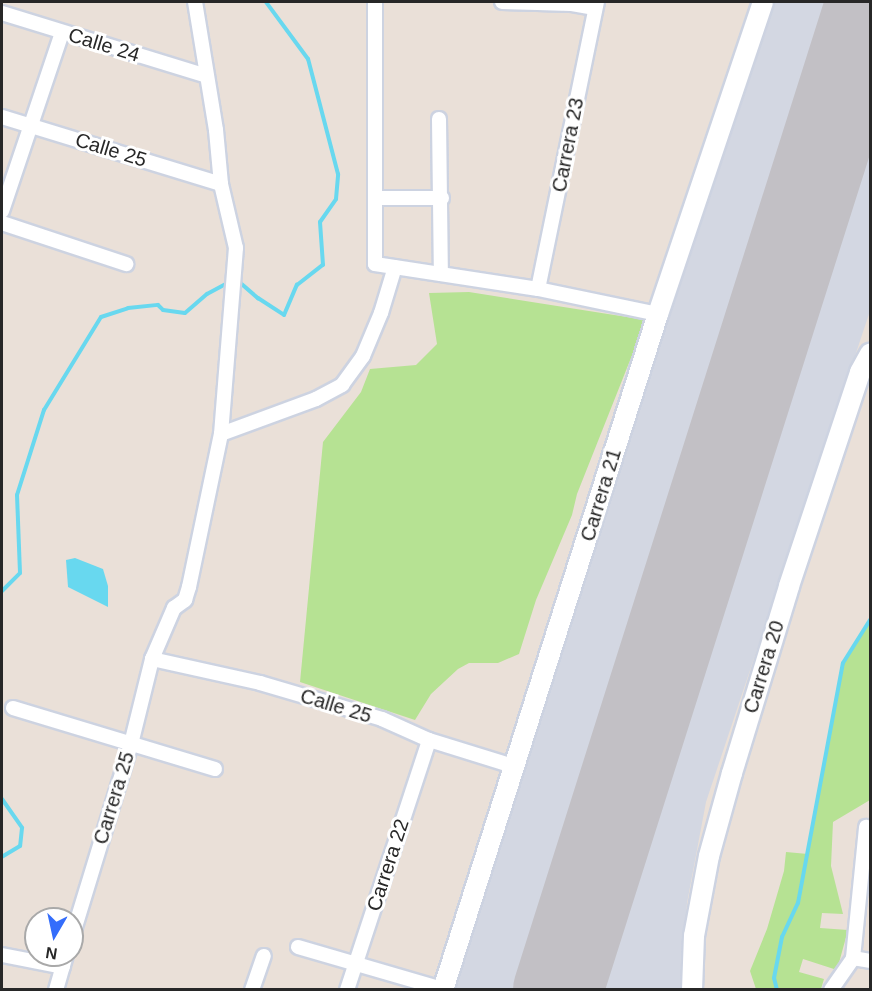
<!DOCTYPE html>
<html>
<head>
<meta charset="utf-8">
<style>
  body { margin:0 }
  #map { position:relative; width:872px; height:991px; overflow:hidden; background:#eae0d8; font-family:Helvetica,sans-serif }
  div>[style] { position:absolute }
  .airport>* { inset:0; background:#d3d7e2 }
  .green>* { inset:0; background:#b6e293 }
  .water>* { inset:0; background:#68d8ef }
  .stream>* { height:4px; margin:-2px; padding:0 2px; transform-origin:2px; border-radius:2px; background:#68d8ef }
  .runway>* { height:90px; margin:-45px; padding:0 45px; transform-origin:45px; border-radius:45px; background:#c2c0c5 }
  .roads { filter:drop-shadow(2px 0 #cdd3e1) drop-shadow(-2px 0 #cdd3e1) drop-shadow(0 2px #cdd3e1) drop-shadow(0 -2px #cdd3e1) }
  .street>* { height:14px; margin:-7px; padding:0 7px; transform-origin:7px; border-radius:7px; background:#fff }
  .secondary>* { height:20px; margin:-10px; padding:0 10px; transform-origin:10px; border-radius:10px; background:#fff }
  span { translate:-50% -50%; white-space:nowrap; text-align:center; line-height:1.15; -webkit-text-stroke:6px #fff; paint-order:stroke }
  .street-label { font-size:20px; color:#272727 }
  .frame { position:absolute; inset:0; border:3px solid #272727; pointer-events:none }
  .north { position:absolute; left:24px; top:907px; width:60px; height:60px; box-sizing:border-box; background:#fff; border:2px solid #a9a9a9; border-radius:50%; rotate:189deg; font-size:16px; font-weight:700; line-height:24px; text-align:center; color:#272727 }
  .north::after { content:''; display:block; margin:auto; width:21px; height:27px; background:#346dfb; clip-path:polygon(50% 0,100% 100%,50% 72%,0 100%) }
</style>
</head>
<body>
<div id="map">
  <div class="airport">
    <div style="clip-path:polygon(773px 2px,870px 2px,870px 311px,706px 802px,687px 903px,680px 989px,453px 990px,530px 751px,570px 618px)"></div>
  </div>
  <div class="green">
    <div style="clip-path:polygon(469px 292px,646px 320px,577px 494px,572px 515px,536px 600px,519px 654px,498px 663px,469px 663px,458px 669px,431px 694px,415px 720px,300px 682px,323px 442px,361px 392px,370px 369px,416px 365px,437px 344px,429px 293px)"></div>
    <div style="clip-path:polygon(870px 618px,870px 800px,833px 822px,831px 866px,843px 914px,822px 913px,820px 928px,848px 930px,837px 970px,803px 959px,799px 972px,824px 979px,821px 989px,756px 989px,750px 971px,767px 929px,784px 871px,786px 852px,808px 854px,843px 663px)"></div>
  </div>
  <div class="water">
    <div style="clip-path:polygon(75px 558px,103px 569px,108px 586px,108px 607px,68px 587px,66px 560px)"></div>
  </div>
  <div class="stream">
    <div style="left:237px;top:280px;width:28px;rotate:41deg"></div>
    <div style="left:258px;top:298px;width:31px;rotate:33deg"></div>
    <div style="left:284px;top:315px;width:33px;rotate:-67deg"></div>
    <div style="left:297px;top:285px;width:33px;rotate:-38deg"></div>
    <div style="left:323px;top:265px;width:43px;rotate:-94deg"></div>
    <div style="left:320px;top:222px;width:28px;rotate:-55deg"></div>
    <div style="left:336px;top:199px;width:25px;rotate:-85deg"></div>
    <div style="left:338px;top:174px;width:119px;rotate:-104.6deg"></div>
    <div style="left:308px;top:59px;width:71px;rotate:-126.4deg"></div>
    <div style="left:2px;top:591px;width:25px;rotate:-45deg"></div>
    <div style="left:20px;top:573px;width:78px;rotate:-92.2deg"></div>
    <div style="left:17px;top:495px;width:89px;rotate:-72.4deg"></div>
    <div style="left:44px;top:410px;width:109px;rotate:-58.5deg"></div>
    <div style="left:101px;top:317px;width:28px;rotate:-18deg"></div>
    <div style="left:128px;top:308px;width:30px;rotate:-6deg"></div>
    <div style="left:158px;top:305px;width:7px;rotate:45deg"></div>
    <div style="left:163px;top:310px;width:22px;rotate:8deg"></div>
    <div style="left:185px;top:313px;width:29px;rotate:-41deg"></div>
    <div style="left:207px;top:294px;width:27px;rotate:-28deg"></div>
    <div style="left:2px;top:799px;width:35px;rotate:55deg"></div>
    <div style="left:22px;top:828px;width:18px;rotate:96deg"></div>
    <div style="left:20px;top:846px;width:21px;rotate:149deg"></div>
    <div style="left:777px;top:990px;width:12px;rotate:-104deg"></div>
    <div style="left:774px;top:978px;width:42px;rotate:-79deg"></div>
    <div style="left:782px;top:937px;width:38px;rotate:-65deg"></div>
    <div style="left:798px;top:903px;width:244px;rotate:-79.4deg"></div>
    <div style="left:843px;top:663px;width:51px;rotate:-57.9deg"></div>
  </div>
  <div class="runway">
    <div style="left:558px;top:990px;width:1033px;rotate:-72.42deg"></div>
  </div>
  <div class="roads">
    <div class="street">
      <div style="left:375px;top:2px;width:262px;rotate:90deg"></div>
      <div style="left:375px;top:264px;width:165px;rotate:8.7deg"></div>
      <div style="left:538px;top:289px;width:123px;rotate:11.8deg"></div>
      <div style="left:502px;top:2px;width:70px;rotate:1.6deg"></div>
      <div style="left:572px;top:4px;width:23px;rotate:10deg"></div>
      <div style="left:2px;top:13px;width:214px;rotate:17.1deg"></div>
      <div style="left:2px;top:117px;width:229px;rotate:17deg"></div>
      <div style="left:439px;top:119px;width:155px;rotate:89.3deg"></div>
      <div style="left:375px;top:198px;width:67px"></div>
      <div style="left:2px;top:211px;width:188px;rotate:-71.4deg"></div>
      <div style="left:2px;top:223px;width:131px;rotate:18.3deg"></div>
      <div style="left:538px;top:289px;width:293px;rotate:-78.4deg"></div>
      <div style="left:221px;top:434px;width:101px;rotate:-20.2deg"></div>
      <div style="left:316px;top:399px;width:30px;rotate:-28deg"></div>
      <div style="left:342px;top:385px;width:36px;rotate:-54deg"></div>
      <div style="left:363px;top:356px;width:47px;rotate:-67.3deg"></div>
      <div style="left:381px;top:313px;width:48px;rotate:-73.1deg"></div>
      <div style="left:152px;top:659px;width:111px;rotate:12.5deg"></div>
      <div style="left:260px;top:683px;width:127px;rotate:16.4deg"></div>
      <div style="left:382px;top:719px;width:51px;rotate:24.1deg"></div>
      <div style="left:429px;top:740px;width:91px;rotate:17.2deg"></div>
      <div style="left:13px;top:708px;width:211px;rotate:16.8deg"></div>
      <div style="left:72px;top:937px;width:202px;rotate:-73deg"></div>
      <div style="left:131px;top:744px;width:88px;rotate:-76.1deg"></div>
      <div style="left:152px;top:659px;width:56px;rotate:-66.7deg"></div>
      <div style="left:174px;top:608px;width:14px;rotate:-36deg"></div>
      <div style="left:185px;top:600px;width:14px;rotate:-73deg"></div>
      <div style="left:189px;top:587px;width:156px;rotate:-78.2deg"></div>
      <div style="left:221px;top:434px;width:187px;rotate:-85.4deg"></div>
      <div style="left:236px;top:248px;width:66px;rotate:-103.2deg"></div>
      <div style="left:221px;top:184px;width:54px;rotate:-95.3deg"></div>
      <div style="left:216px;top:130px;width:130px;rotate:-99.3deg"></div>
      <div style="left:298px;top:947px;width:151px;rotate:16.2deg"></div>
      <div style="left:2px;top:955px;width:62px;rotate:11.1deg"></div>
      <div style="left:853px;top:958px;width:132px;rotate:-84.3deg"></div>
      <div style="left:56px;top:990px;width:36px;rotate:-74deg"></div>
      <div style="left:252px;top:990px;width:36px;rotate:-71deg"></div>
      <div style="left:347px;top:990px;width:263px;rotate:-71.8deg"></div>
      <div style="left:831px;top:990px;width:39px;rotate:-55deg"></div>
      <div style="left:853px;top:958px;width:17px;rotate:10deg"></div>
    </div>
    <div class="secondary">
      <div style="left:443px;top:990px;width:709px;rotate:-72.36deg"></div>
      <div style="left:658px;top:314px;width:329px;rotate:-71.4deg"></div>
      <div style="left:692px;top:990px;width:54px;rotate:-87.9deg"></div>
      <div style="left:694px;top:936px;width:81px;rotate:-79.4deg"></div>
      <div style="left:709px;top:856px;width:86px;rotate:-74.5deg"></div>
      <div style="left:732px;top:773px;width:195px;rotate:-73deg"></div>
      <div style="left:789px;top:586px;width:225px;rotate:-71.6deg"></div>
      <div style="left:860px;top:372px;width:21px;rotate:-61deg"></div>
    </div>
  </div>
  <div class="street-label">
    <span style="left:104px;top:45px;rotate:17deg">Calle 24</span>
    <span style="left:568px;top:145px;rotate:-79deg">Carrera 23</span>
    <span style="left:111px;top:150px;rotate:17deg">Calle 25</span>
    <span style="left:601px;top:495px;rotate:-73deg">Carrera 21</span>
    <span style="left:764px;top:667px;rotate:-73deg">Carrera 20</span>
    <span style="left:336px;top:706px;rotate:17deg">Calle 25</span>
    <span style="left:114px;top:798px;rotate:-73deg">Carrera 25</span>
    <span style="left:388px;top:865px;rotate:-72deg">Carrera 22</span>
  </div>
  <div class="frame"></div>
  <div class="north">N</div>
</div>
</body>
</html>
